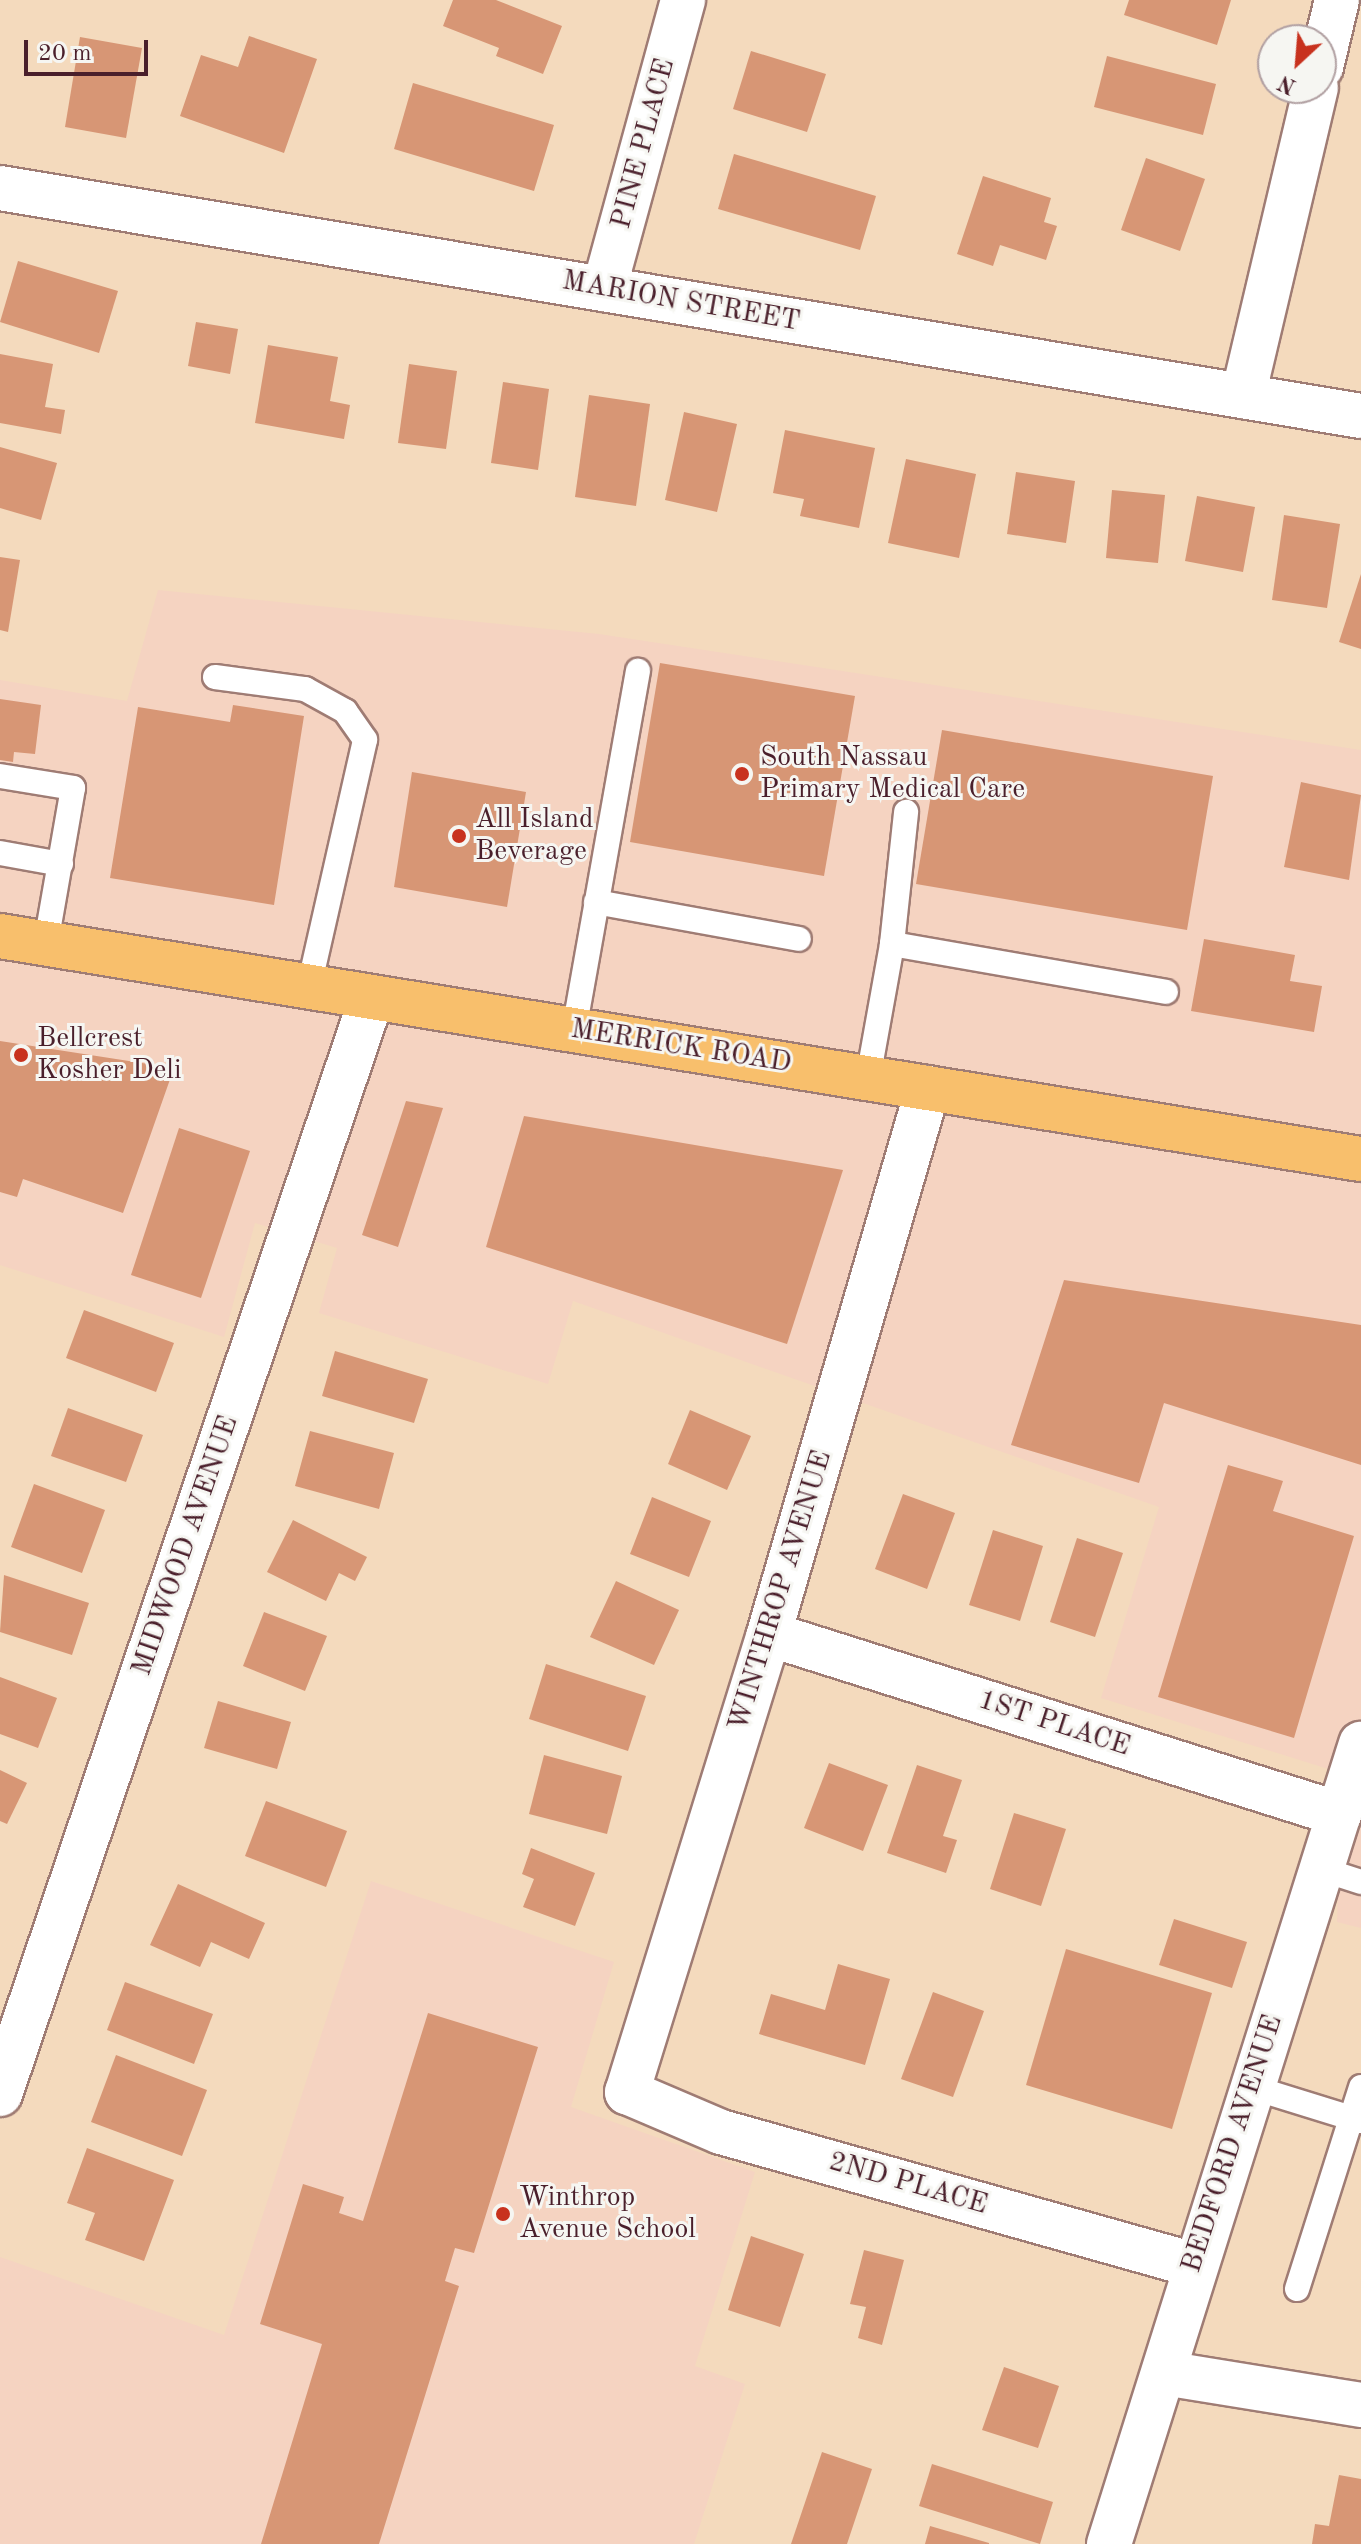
<!DOCTYPE html>
<html>
<head>
<meta charset="utf-8">
<style>
  body { margin:0 }
  #map { position:relative; width:1361px; height:2544px; overflow:hidden; background:#f4dabd; font-family:"Old Standard TT",serif }
  div>[style] { position:absolute }
  .built>* { inset:0; background:#f5d3c1 }
  .building>* { inset:0; background:#d79675 }
  .roads { filter:drop-shadow(2px 0 #9f7c74) drop-shadow(-2px 0 #9f7c74) drop-shadow(0 2px #9f7c74) drop-shadow(0 -2px #9f7c74) }
  .service>* { height:24px; margin:-12px; padding:0 12px; transform-origin:12px; border-radius:12px; background:#fff }
  .minor>* { height:44px; margin:-22px; padding:0 22px; transform-origin:22px; border-radius:22px; background:#fff }
  .tertiary>* { height:44px; margin:-22px; padding:0 22px; transform-origin:22px; border-radius:22px; background:#fff }
  .primary>* { height:44px; margin:-22px; padding:0 22px; transform-origin:22px; border-radius:22px; background:#f8bf6c }
  .dots>* { width:22px; height:22px; translate:-50% -50%; box-sizing:border-box; border:4px solid #f6f6f2; border-radius:50% }
  span { translate:-50% -50%; white-space:nowrap; text-align:center; line-height:1.15; -webkit-text-stroke:6px #f6f6f2; paint-order:stroke }
  .street-label { font-size:28px; color:#4a1f2b }
  .poi-label { font-size:28px; color:#4a1f2b }
  .left { translate:0 -50%; text-align:left }
  .north { position:absolute; left:1257px; top:24px; width:80px; height:80px; box-sizing:border-box; background:#f6f6f2; border:2px solid #b1a0a2; border-radius:50%; rotate:206deg; font-size:22px; font-weight:700; line-height:32px; text-align:center; color:#4a1f2b }
  .north::after { content:''; display:block; margin:auto; width:28px; height:36px; background:#c8321e; clip-path:polygon(50% 0,100% 100%,50% 72%,0 100%) }
  .scale { position:absolute; left:24px; top:40px; width:124px; height:36px; box-sizing:border-box; border:4px solid #4a1f2b; border-top:0; padding-left:10px; font-size:24px; line-height:28px; white-space:nowrap; color:#4a1f2b; -webkit-text-stroke:6px #f6f6f2; paint-order:stroke }
</style>
</head>
<body>
<div id="map">
  <div class="built">
    <div style="clip-path:polygon(158px 590px,599px 634px,1361px 750px,1361px 1928px,1337px 1922px,1341px 1773px,1101px 1698px,1159px 1507px,573px 1301px,548px 1384px,319px 1313px,337px 1248px,255px 1223px,224px 1337px,0 1265px,0 680px,127px 701px)"></div>
    <div style="clip-path:polygon(371px 1881px,614px 1962px,571px 2107px,755px 2172px,695px 2366px,745px 2384px,694px 2544px,0 2544px,0 2257px,224px 2335px)"></div>
  </div>
  <div class="building">
    <div style="clip-path:polygon(453px 0,496px 0,562px 26px,543px 74px,496px 56px,499px 48px,443px 26px)"></div>
    <div style="clip-path:polygon(1129px 0,1231px 0,1217px 45px,1124px 15px)"></div>
    <div style="clip-path:polygon(249px 36px,317px 59px,284px 153px,180px 116px,201px 55px,238px 67px)"></div>
    <div style="clip-path:polygon(80px 37px,142px 48px,126px 138px,65px 127px)"></div>
    <div style="clip-path:polygon(751px 51px,826px 74px,807px 132px,733px 109px)"></div>
    <div style="clip-path:polygon(1107px 56px,1216px 84px,1203px 135px,1094px 107px)"></div>
    <div style="clip-path:polygon(413px 83px,554px 125px,534px 191px,394px 149px)"></div>
    <div style="clip-path:polygon(734px 154px,876px 196px,860px 250px,718px 209px)"></div>
    <div style="clip-path:polygon(1146px 158px,1205px 179px,1180px 251px,1121px 230px)"></div>
    <div style="clip-path:polygon(983px 176px,1051px 198px,1044px 222px,1057px 226px,1046px 260px,1000px 245px,993px 266px,957px 254px)"></div>
    <div style="clip-path:polygon(18px 261px,118px 291px,99px 353px,0 322px)"></div>
    <div style="clip-path:polygon(196px 322px,238px 329px,230px 374px,188px 366px)"></div>
    <div style="clip-path:polygon(268px 345px,338px 357px,330px 401px,350px 405px,344px 439px,255px 423px)"></div>
    <div style="clip-path:polygon(0 354px,53px 364px,45px 407px,65px 410px,61px 434px,0 423px)"></div>
    <div style="clip-path:polygon(409px 364px,457px 371px,446px 449px,398px 443px)"></div>
    <div style="clip-path:polygon(503px 382px,549px 389px,538px 470px,491px 463px)"></div>
    <div style="clip-path:polygon(589px 395px,650px 404px,636px 506px,575px 497px)"></div>
    <div style="clip-path:polygon(684px 412px,737px 424px,717px 512px,665px 500px)"></div>
    <div style="clip-path:polygon(785px 430px,875px 448px,859px 528px,800px 516px,804px 499px,773px 493px)"></div>
    <div style="clip-path:polygon(0 447px,57px 463px,41px 520px,0 508px)"></div>
    <div style="clip-path:polygon(906px 459px,976px 474px,959px 558px,888px 543px)"></div>
    <div style="clip-path:polygon(1016px 472px,1075px 481px,1066px 543px,1007px 534px)"></div>
    <div style="clip-path:polygon(1112px 490px,1165px 495px,1158px 563px,1106px 558px)"></div>
    <div style="clip-path:polygon(1197px 496px,1255px 507px,1243px 572px,1185px 561px)"></div>
    <div style="clip-path:polygon(1284px 515px,1340px 524px,1327px 608px,1272px 600px)"></div>
    <div style="clip-path:polygon(0 557px,20px 560px,8px 632px,0 630px)"></div>
    <div style="clip-path:polygon(1361px 574px,1361px 649px,1339px 642px)"></div>
    <div style="clip-path:polygon(660px 663px,855px 696px,824px 876px,630px 842px)"></div>
    <div style="clip-path:polygon(0 699px,41px 705px,35px 754px,14px 752px,13px 762px,0 760px)"></div>
    <div style="clip-path:polygon(233px 705px,304px 716px,274px 905px,110px 878px,138px 707px,230px 722px)"></div>
    <div style="clip-path:polygon(942px 730px,1213px 776px,1187px 930px,916px 884px)"></div>
    <div style="clip-path:polygon(412px 772px,526px 792px,507px 907px,394px 887px)"></div>
    <div style="clip-path:polygon(1301px 782px,1361px 795px,1349px 880px,1284px 867px)"></div>
    <div style="clip-path:polygon(1204px 939px,1295px 955px,1290px 981px,1322px 986px,1314px 1032px,1191px 1011px)"></div>
    <div style="clip-path:polygon(0 1041px,174px 1068px,123px 1213px,23px 1179px,17px 1197px,0 1192px)"></div>
    <div style="clip-path:polygon(406px 1101px,443px 1108px,398px 1247px,362px 1235px)"></div>
    <div style="clip-path:polygon(524px 1116px,843px 1170px,787px 1344px,486px 1247px)"></div>
    <div style="clip-path:polygon(179px 1128px,250px 1151px,201px 1298px,131px 1275px)"></div>
    <div style="clip-path:polygon(1064px 1280px,1361px 1325px,1361px 1465px,1164px 1403px,1139px 1483px,1011px 1445px)"></div>
    <div style="clip-path:polygon(84px 1310px,174px 1343px,156px 1392px,66px 1358px)"></div>
    <div style="clip-path:polygon(335px 1351px,428px 1379px,414px 1423px,322px 1396px)"></div>
    <div style="clip-path:polygon(68px 1408px,143px 1435px,126px 1482px,51px 1456px)"></div>
    <div style="clip-path:polygon(690px 1410px,751px 1436px,727px 1490px,668px 1464px)"></div>
    <div style="clip-path:polygon(310px 1431px,394px 1453px,379px 1509px,295px 1486px)"></div>
    <div style="clip-path:polygon(1228px 1465px,1283px 1481px,1273px 1511px,1354px 1536px,1294px 1738px,1158px 1697px)"></div>
    <div style="clip-path:polygon(34px 1484px,105px 1510px,82px 1573px,11px 1547px)"></div>
    <div style="clip-path:polygon(903px 1494px,955px 1513px,927px 1589px,875px 1569px)"></div>
    <div style="clip-path:polygon(652px 1497px,711px 1521px,689px 1577px,630px 1554px)"></div>
    <div style="clip-path:polygon(293px 1520px,367px 1557px,355px 1581px,339px 1573px,326px 1601px,267px 1572px)"></div>
    <div style="clip-path:polygon(993px 1530px,1043px 1546px,1020px 1621px,969px 1605px)"></div>
    <div style="clip-path:polygon(1077px 1538px,1123px 1553px,1095px 1637px,1050px 1622px)"></div>
    <div style="clip-path:polygon(4px 1575px,89px 1603px,72px 1655px,0 1632px)"></div>
    <div style="clip-path:polygon(616px 1581px,679px 1610px,654px 1665px,590px 1637px)"></div>
    <div style="clip-path:polygon(264px 1612px,327px 1636px,305px 1691px,243px 1666px)"></div>
    <div style="clip-path:polygon(546px 1664px,646px 1696px,628px 1751px,529px 1719px)"></div>
    <div style="clip-path:polygon(0 1677px,57px 1698px,38px 1748px,0 1734px)"></div>
    <div style="clip-path:polygon(218px 1701px,291px 1722px,277px 1769px,204px 1748px)"></div>
    <div style="clip-path:polygon(544px 1755px,622px 1776px,607px 1834px,529px 1814px)"></div>
    <div style="clip-path:polygon(829px 1763px,888px 1785px,863px 1851px,804px 1828px)"></div>
    <div style="clip-path:polygon(917px 1765px,962px 1780px,943px 1836px,957px 1840px,946px 1873px,887px 1853px)"></div>
    <div style="clip-path:polygon(0 1770px,27px 1783px,7px 1824px,0 1821px)"></div>
    <div style="clip-path:polygon(266px 1801px,347px 1831px,326px 1887px,245px 1856px)"></div>
    <div style="clip-path:polygon(1014px 1813px,1066px 1829px,1041px 1906px,990px 1889px)"></div>
    <div style="clip-path:polygon(531px 1848px,595px 1873px,575px 1926px,523px 1907px,534px 1879px,522px 1874px)"></div>
    <div style="clip-path:polygon(178px 1884px,265px 1923px,249px 1959px,211px 1942px,200px 1967px,150px 1945px)"></div>
    <div style="clip-path:polygon(1174px 1919px,1247px 1942px,1232px 1988px,1159px 1965px)"></div>
    <div style="clip-path:polygon(1066px 1949px,1212px 1993px,1172px 2129px,1026px 2085px)"></div>
    <div style="clip-path:polygon(838px 1964px,890px 1979px,865px 2065px,759px 2034px,771px 1994px,825px 2010px)"></div>
    <div style="clip-path:polygon(125px 1982px,213px 2014px,194px 2064px,107px 2030px)"></div>
    <div style="clip-path:polygon(933px 1992px,984px 2011px,953px 2097px,901px 2079px)"></div>
    <div style="clip-path:polygon(428px 2013px,538px 2047px,474px 2253px,455px 2248px,445px 2281px,459px 2286px,379px 2544px,261px 2544px,322px 2344px,260px 2324px,303px 2184px,344px 2197px,339px 2213px,363px 2221px)"></div>
    <div style="clip-path:polygon(116px 2055px,207px 2090px,182px 2156px,91px 2122px)"></div>
    <div style="clip-path:polygon(87px 2148px,174px 2180px,144px 2261px,85px 2240px,95px 2213px,67px 2203px)"></div>
    <div style="clip-path:polygon(751px 2236px,804px 2254px,780px 2327px,728px 2310px)"></div>
    <div style="clip-path:polygon(864px 2250px,904px 2260px,882px 2345px,858px 2338px,866px 2307px,850px 2304px)"></div>
    <div style="clip-path:polygon(1004px 2367px,1059px 2386px,1038px 2448px,982px 2430px)"></div>
    <div style="clip-path:polygon(822px 2452px,872px 2469px,847px 2544px,791px 2544px)"></div>
    <div style="clip-path:polygon(932px 2464px,1053px 2502px,1040px 2544px,919px 2506px)"></div>
    <div style="clip-path:polygon(1339px 2475px,1361px 2479px,1361px 2544px,1312px 2544px,1315px 2524px,1329px 2526px)"></div>
    <div style="clip-path:polygon(930px 2526px,989px 2543px,989px 2544px,925px 2544px)"></div>
  </div>
  <div class="roads">
    <div class="service">
      <div style="left:215px;top:677px;width:91px;rotate:7.6deg"></div>
      <div style="left:305px;top:689px;width:46px;rotate:28.8deg"></div>
      <div style="left:345px;top:711px;width:35px;rotate:55deg"></div>
      <div style="left:365px;top:740px;width:253px;rotate:102.8deg"></div>
      <div style="left:0;top:776px;width:74px;rotate:9.3deg"></div>
      <div style="left:73px;top:788px;width:157px;rotate:99.9deg"></div>
      <div style="left:0;top:853px;width:62px;rotate:10.2deg"></div>
      <div style="left:596px;top:902px;width:206px;rotate:10.3deg"></div>
      <div style="left:892px;top:944px;width:278px;rotate:9.9deg"></div>
      <div style="left:574px;top:1030px;width:365px;rotate:-79.9deg"></div>
      <div style="left:868px;top:1078px;width:136px;rotate:-79.8deg"></div>
      <div style="left:892px;top:944px;width:133px;rotate:-83.9deg"></div>
      <div style="left:1321px;top:1869px;width:42px;rotate:18deg"></div>
      <div style="left:1251px;top:2087px;width:115px;rotate:17.2deg"></div>
      <div style="left:1297px;top:2289px;width:212px;rotate:-72.4deg"></div>
    </div>
    <div class="minor">
      <div style="left:1321px;top:67px;width:69px;rotate:-76.6deg"></div>
      <div style="left:0;top:188px;width:1380px;rotate:9.51deg"></div>
      <div style="left:604px;top:289px;width:300px;rotate:-74.7deg"></div>
      <div style="left:1243px;top:396px;width:317px;rotate:-76.7deg"></div>
      <div style="left:928px;top:1088px;width:569px;rotate:106.24deg"></div>
      <div style="left:769px;top:1634px;width:480px;rotate:107.2deg"></div>
      <div style="left:627px;top:2092px;width:102px;rotate:23.1deg"></div>
      <div style="left:721px;top:2132px;width:491px;rotate:15.7deg"></div>
      <div style="left:769px;top:1634px;width:598px;rotate:17.53deg"></div>
      <div style="left:0;top:2094px;width:1158px;rotate:-71.27deg"></div>
      <div style="left:1164px;top:2373px;width:200px;rotate:9.2deg"></div>
    </div>
    <div class="tertiary">
      <div style="left:1109px;top:2544px;width:839px;rotate:-72.52deg"></div>
    </div>
    <div class="primary">
      <div style="left:0;top:936px;width:1379px;rotate:9.31deg"></div>
    </div>
  </div>
  <div class="dots">
    <div style="left:742px;top:774px;background:#c8321e"></div>
    <div style="left:459px;top:836px;background:#c8321e"></div>
    <div style="left:21px;top:1055px;background:#c8321e"></div>
    <div style="left:503px;top:2214px;background:#c8321e"></div>
  </div>
  <div class="street-label">
    <span style="left:644px;top:144px;rotate:-75deg">PINE PLACE</span>
    <span style="left:681px;top:302px;rotate:10deg">MARION STREET</span>
    <span style="left:681px;top:1047px;rotate:9deg">MERRICK ROAD</span>
    <span style="left:186px;top:1546px;rotate:-71deg">MIDWOOD AVENUE</span>
    <span style="left:781px;top:1591px;rotate:-73deg">WINTHROP AVENUE</span>
    <span style="left:1054px;top:1724px;rotate:18deg">1ST PLACE</span>
    <span style="left:1233px;top:2144px;rotate:-72deg">BEDFORD AVENUE</span>
    <span style="left:908px;top:2184px;rotate:16deg">2ND PLACE</span>
  </div>
  <div class="poi-label">
    <span class="left" style="left:760px;top:774px">South Nassau<br>Primary Medical Care</span>
    <span class="left" style="left:475px;top:836px">All Island<br>Beverage</span>
    <span class="left" style="left:37px;top:1055px">Bellcrest<br>Kosher Deli</span>
    <span class="left" style="left:519px;top:2214px">Winthrop<br>Avenue School</span>
  </div>
  <div class="north">N</div>
  <div class="scale">20 m</div>
</div>
</body>
</html>
